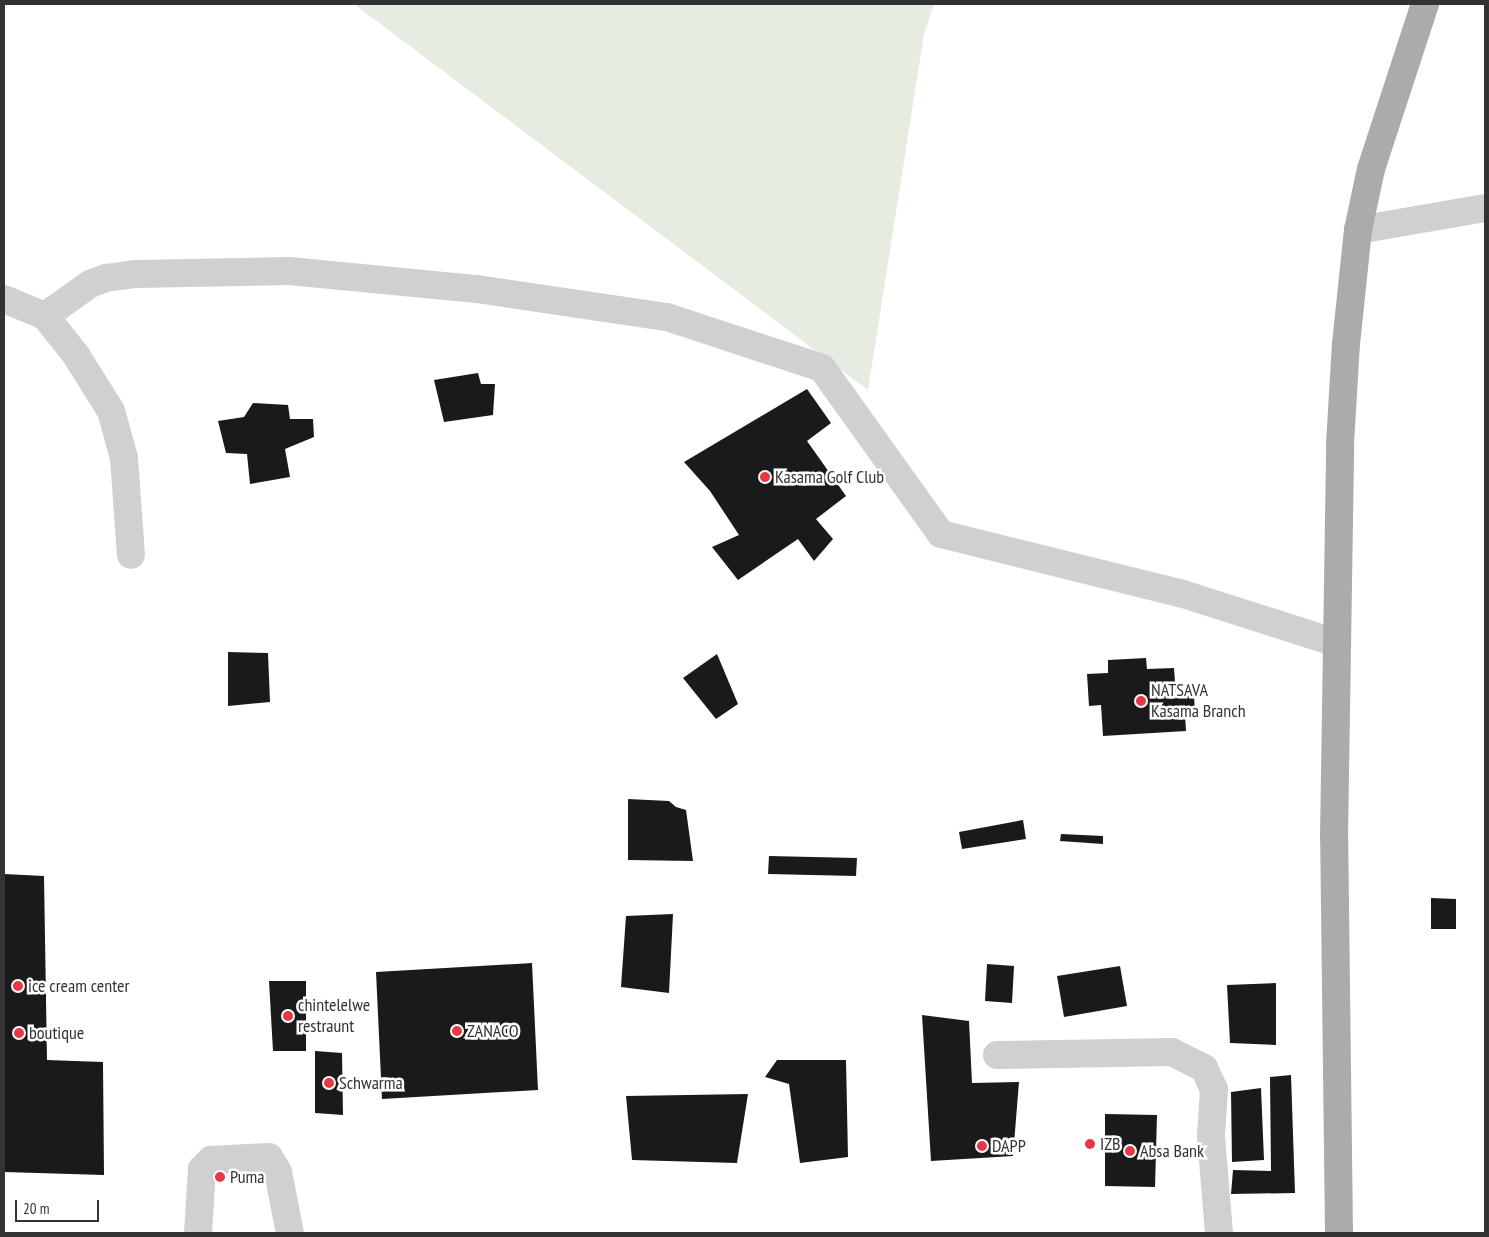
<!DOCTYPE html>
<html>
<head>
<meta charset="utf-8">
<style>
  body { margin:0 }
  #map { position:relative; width:1489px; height:1237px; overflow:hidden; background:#fff; font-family:"PT Sans Narrow",sans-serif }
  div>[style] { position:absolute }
  .green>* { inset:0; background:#e6ecdf }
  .building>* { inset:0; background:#1a1a1a }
  .minor>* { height:28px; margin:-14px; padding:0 14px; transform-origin:14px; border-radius:14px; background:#d0d0d0 }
  .major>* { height:28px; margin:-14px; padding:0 14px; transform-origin:14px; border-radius:14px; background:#ababab }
  .dots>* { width:14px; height:14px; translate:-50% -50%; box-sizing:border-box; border:2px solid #fff; border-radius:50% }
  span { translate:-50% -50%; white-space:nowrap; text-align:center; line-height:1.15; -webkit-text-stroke:5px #fff; paint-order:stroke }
  .poi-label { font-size:18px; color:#333 }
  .left { translate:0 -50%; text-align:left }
  .frame { position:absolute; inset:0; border:5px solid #333; pointer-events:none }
  .scale { position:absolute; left:15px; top:1200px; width:84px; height:22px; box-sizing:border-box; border:2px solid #333; border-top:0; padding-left:6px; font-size:15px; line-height:18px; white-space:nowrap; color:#333; -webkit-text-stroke:4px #fff; paint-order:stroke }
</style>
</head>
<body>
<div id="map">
  <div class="green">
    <div style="clip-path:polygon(354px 4px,934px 4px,924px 34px,868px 390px)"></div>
  </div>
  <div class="building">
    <div style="clip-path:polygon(478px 373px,481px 384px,495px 384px,493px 415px,444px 422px,434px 380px)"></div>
    <div style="clip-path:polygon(807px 389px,831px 423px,807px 441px,846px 496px,816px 519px,833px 539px,814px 561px,798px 539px,738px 580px,712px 547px,739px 535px,710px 491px,684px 462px)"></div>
    <div style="clip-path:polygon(253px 403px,288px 405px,290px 419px,313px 419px,314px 437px,285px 449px,290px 477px,250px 484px,247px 454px,226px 453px,218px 421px,244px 417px)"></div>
    <div style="clip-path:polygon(228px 652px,268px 653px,270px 702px,228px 706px)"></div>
    <div style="clip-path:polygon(717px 654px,738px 704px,716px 719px,683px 678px)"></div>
    <div style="clip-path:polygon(1146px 658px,1147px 669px,1174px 668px,1176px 696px,1194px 695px,1195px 715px,1185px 715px,1186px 731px,1103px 736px,1101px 705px,1089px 706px,1087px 674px,1108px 673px,1108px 660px)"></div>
    <div style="clip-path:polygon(628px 799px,669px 801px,676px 807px,686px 810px,693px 861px,628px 860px)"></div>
    <div style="clip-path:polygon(1023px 820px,1026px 839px,962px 849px,959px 832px)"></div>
    <div style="clip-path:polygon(1061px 834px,1103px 836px,1103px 844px,1060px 841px)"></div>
    <div style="clip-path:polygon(769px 856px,857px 858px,856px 876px,768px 874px)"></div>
    <div style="clip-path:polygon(4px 874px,44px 876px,47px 1060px,103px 1062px,104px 1175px,4px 1172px)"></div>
    <div style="clip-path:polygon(1431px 898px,1456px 899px,1456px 929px,1431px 929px)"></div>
    <div style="clip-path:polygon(673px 914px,669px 993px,621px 987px,626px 916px)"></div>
    <div style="clip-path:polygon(532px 963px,538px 1090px,382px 1099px,376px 972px)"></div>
    <div style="clip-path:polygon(987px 964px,1014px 966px,1012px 1003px,985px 1001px)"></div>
    <div style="clip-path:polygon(1120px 966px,1127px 1006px,1064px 1017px,1057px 976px)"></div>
    <div style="clip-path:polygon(269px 981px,306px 981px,306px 1051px,273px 1051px)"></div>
    <div style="clip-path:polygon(1276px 983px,1276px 1045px,1230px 1043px,1227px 985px)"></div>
    <div style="clip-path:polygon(922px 1015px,969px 1021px,972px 1083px,1019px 1082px,1013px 1156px,931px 1161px)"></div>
    <div style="clip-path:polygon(315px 1051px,342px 1053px,343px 1115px,315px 1113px)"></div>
    <div style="clip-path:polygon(777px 1060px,846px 1060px,848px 1157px,800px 1163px,789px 1084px,765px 1077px)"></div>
    <div style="clip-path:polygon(1291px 1075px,1295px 1193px,1231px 1194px,1233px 1170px,1271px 1171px,1270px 1077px)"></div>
    <div style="clip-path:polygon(1261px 1088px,1264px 1160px,1232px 1162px,1231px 1092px)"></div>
    <div style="clip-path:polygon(748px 1094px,737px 1163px,632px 1160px,626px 1096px)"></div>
    <div style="clip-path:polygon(1105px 1114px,1157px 1115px,1155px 1187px,1105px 1186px)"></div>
  </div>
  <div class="minor">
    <div style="left:1358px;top:230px;width:129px;rotate:-9.8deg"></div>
    <div style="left:4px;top:299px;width:44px;rotate:22.5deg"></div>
    <div style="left:45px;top:316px;width:50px;rotate:51.5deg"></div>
    <div style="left:76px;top:355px;width:66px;rotate:58deg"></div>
    <div style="left:111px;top:411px;width:49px;rotate:74.5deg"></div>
    <div style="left:124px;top:458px;width:97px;rotate:85.9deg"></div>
    <div style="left:45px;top:316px;width:55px;rotate:-35.4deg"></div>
    <div style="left:90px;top:284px;width:17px;rotate:-21deg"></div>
    <div style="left:106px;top:278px;width:30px;rotate:-8deg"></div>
    <div style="left:136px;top:274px;width:153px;rotate:-1.1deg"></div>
    <div style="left:289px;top:271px;width:189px;rotate:5.5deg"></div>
    <div style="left:477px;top:289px;width:192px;rotate:8.4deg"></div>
    <div style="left:667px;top:317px;width:163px;rotate:18.2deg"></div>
    <div style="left:822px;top:368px;width:204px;rotate:54.4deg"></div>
    <div style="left:941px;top:534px;width:249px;rotate:13.9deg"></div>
    <div style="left:1183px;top:594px;width:162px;rotate:17.7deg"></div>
    <div style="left:997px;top:1055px;width:175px;rotate:-1deg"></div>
    <div style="left:1172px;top:1052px;width:36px;rotate:27deg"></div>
    <div style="left:1204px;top:1068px;width:23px;rotate:65deg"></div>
    <div style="left:1214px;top:1089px;width:47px;rotate:93.7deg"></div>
    <div style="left:1211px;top:1136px;width:97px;rotate:85.3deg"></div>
    <div style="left:198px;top:1233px;width:64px;rotate:-86.4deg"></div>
    <div style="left:202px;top:1169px;width:13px;rotate:-45deg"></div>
    <div style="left:211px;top:1160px;width:58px;rotate:-3deg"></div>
    <div style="left:269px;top:1157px;width:17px;rotate:59deg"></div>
    <div style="left:278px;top:1172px;width:62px;rotate:78.9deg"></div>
  </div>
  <div class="major">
    <div style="left:1339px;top:1233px;width:395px;rotate:-90.7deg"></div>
    <div style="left:1334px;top:838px;width:394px;rotate:-89.1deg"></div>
    <div style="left:1340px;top:444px;width:100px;rotate:-86.6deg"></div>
    <div style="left:1346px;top:344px;width:115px;rotate:-84deg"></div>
    <div style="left:1358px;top:230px;width:62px;rotate:-78deg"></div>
    <div style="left:1371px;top:169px;width:174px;rotate:-71.9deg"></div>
  </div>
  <div class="dots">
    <div style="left:765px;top:477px;background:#e63946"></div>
    <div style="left:1141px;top:701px;background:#e63946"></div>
    <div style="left:18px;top:986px;background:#e63946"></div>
    <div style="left:288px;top:1016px;background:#e63946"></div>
    <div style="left:457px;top:1031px;background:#e63946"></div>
    <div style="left:19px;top:1033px;background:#e63946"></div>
    <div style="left:329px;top:1083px;background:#e63946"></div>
    <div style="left:1090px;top:1144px;background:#e63946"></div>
    <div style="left:982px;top:1146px;background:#e63946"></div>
    <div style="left:1130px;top:1151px;background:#e63946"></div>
    <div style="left:220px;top:1177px;background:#e63946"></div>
  </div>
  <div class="poi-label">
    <span class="left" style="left:775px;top:477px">Kasama Golf Club</span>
    <span class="left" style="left:1151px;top:701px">NATSAVA<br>Kasama Branch</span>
    <span class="left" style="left:28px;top:986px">ice cream center</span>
    <span class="left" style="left:298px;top:1016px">chintelelwe<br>restraunt</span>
    <span class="left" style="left:467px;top:1031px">ZANACO</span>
    <span class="left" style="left:29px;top:1033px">boutique</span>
    <span class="left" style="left:339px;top:1083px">Schwarma</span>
    <span class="left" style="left:1100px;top:1144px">IZB</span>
    <span class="left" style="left:992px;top:1146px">DAPP</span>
    <span class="left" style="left:1140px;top:1151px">Absa Bank</span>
    <span class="left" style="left:230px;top:1177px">Puma</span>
  </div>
  <div class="frame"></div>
  <div class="scale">20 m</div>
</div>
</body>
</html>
